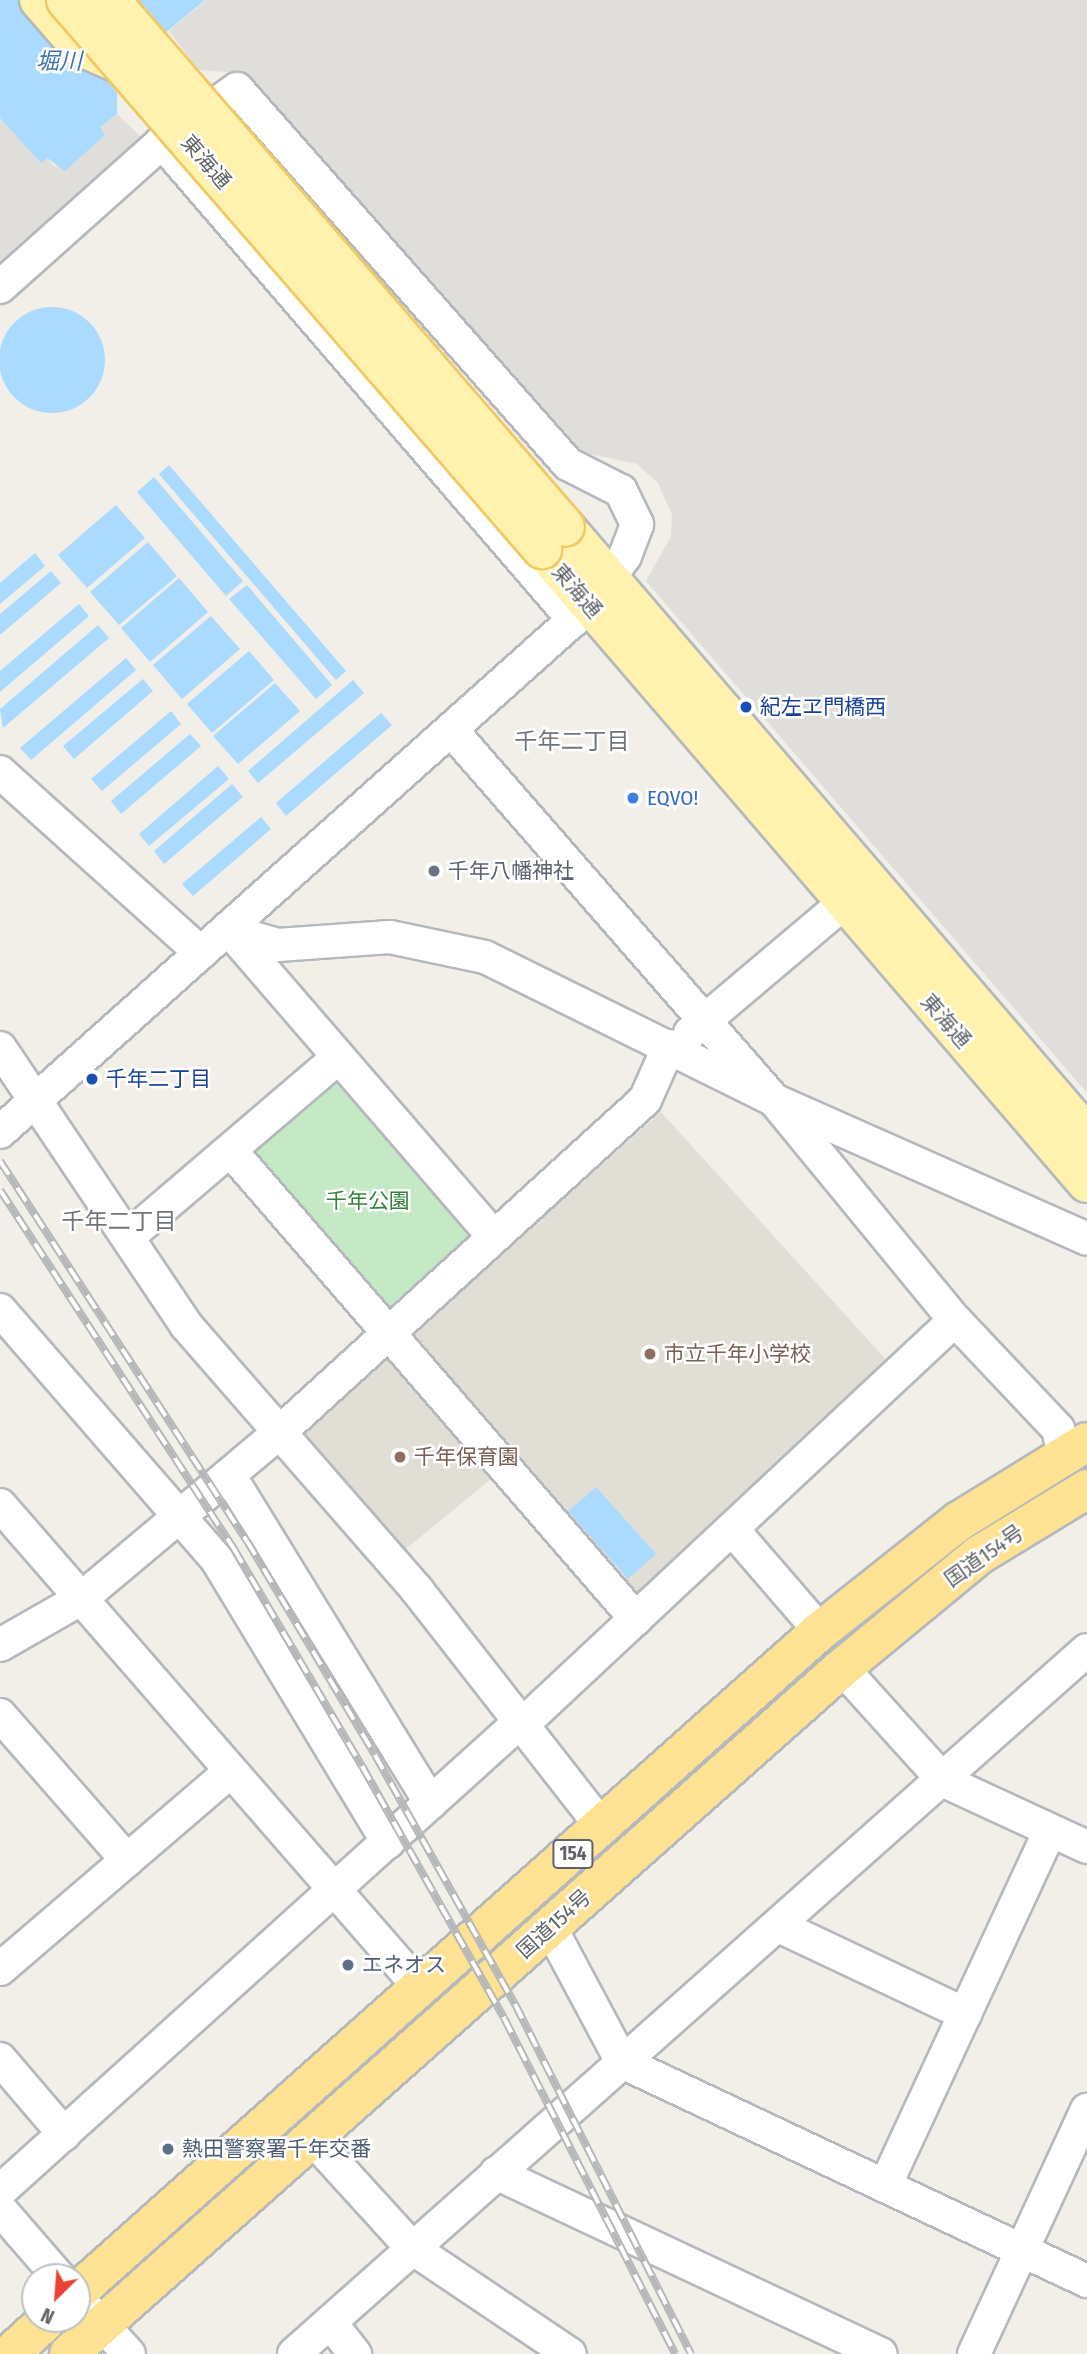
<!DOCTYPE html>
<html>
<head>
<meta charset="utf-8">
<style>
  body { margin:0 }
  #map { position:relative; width:1087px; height:2354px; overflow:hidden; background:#f1efe8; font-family:"Fira Sans Condensed","Noto Sans JP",sans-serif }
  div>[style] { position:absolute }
  .industrial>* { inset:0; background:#e0deda }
  .education>* { inset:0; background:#e1ded6 }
  .green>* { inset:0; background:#c5e8c5 }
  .water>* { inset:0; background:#aadaff }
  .round { border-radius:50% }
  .roads { filter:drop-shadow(2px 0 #b5b8bc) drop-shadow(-2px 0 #b5b8bc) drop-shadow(0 2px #b5b8bc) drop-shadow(0 -2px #b5b8bc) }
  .minor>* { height:32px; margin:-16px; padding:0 16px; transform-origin:16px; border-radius:16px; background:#fff }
  .major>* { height:38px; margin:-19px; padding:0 19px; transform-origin:19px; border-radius:19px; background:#fff2af }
  .highway>* { height:38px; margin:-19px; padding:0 19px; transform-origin:19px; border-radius:19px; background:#fde293 }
  .rail>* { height:8px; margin-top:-4px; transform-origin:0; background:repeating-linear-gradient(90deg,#fff 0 16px,#b6b7b8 0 32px); box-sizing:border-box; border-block:2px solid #b6b7b8 }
  .bridges { filter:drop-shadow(2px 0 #f2c960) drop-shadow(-2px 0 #f2c960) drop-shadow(0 2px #f2c960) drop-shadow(0 -2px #f2c960) }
  .major-bridge>* { height:38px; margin:-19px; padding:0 19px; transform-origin:19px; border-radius:19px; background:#fff2af }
  .dots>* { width:19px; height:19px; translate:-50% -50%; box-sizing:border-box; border:4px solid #fff; border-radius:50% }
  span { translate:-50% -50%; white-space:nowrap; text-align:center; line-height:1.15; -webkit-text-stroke:5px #fff; paint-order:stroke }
  .shield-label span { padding:2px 5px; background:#fff; border:2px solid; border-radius:5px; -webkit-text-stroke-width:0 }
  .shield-label { font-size:19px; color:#5f6368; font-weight:700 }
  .street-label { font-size:21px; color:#5f6368 }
  .transit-label { font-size:21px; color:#164399 }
  .left { translate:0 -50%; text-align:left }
  .shop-label { font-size:21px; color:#366cbe }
  .worship-label { font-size:21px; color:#5b616d }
  .park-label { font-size:21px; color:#348238 }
  .education-label { font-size:21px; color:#785e54 }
  .service-label { font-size:21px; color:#4e5e75 }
  .water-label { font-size:23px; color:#4174aa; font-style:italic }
  .neighbourhood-label { font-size:23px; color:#70757a }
  .north { position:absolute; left:21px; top:2263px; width:70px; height:70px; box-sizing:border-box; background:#fff; border:2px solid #bfc1c3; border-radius:50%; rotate:205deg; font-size:19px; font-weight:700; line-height:28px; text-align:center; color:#5f6368 }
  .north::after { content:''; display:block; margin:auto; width:24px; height:32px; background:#ea4335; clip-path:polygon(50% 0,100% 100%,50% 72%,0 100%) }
</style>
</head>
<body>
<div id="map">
  <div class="industrial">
    <div style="clip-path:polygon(206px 0,1087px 0,1087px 1093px,646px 581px,671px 536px,672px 515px,658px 483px,637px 464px,585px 453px,500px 376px,240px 73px,198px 70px,169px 31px)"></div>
    <div style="clip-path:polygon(117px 114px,145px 141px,0 269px,0 118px,41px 162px,47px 158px,55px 167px,105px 134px,99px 127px)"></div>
  </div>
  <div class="education">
    <div style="clip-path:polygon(661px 1112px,891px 1365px,642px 1600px,632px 1599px,409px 1344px,411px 1335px)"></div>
    <div style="clip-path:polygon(395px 1357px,497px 1474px,401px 1553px,303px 1439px,303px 1430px,385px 1358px)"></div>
  </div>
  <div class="green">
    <div style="clip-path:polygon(334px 1077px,344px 1078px,474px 1228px,474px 1239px,391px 1313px,381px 1312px,250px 1149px)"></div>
  </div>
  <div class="water">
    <div style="clip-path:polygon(0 0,205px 0,117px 73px,117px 114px,100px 127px,105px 135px,65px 171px,47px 158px,41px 163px,0 118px)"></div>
    <div class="round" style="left:-1px;top:307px;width:106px;height:106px"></div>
    <div style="clip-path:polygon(169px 465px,346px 671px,336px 680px,159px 474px)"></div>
    <div style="clip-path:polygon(154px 477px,243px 581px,226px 596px,137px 492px)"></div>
    <div style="clip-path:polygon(116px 505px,145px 538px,87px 588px,58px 555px)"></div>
    <div style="clip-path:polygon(148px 542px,177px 576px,119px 625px,90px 592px)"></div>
    <div style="clip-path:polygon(35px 553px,45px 566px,0 604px,0 583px)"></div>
    <div style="clip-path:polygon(51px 571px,61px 583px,0 635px,0 614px)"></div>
    <div style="clip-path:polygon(179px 578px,208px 612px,150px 662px,121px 628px)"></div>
    <div style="clip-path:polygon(247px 585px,332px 685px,316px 699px,229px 599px)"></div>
    <div style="clip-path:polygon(79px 604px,89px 616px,0 692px,0 671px)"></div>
    <div style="clip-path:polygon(211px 616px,240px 649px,182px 699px,153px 665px)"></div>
    <div style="clip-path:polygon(98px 625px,109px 638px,3px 728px,0 709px)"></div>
    <div style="clip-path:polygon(249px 651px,274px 680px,212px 733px,187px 704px)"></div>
    <div style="clip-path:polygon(126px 658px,136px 670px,31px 760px,20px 748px)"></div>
    <div style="clip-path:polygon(143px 679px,153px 691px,74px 759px,63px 746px)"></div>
    <div style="clip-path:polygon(353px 680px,364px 693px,258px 783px,248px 771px)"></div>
    <div style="clip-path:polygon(275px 683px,300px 711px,238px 764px,213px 736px)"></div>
    <div style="clip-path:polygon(171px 711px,181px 724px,102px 791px,91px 779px)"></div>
    <div style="clip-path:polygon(381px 713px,392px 725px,286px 816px,276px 803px)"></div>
    <div style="clip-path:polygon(190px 734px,201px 746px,121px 814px,111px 801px)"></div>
    <div style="clip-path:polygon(218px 766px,229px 779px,149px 846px,139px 834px)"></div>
    <div style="clip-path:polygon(232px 784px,243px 797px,164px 864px,154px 851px)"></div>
    <div style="clip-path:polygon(261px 817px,271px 829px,193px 896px,182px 884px)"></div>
    <div style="clip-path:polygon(596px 1487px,656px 1554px,628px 1579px,568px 1511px)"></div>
  </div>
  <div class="roads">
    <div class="minor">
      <div style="left:0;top:287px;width:217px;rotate:-41.8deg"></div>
      <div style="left:162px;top:142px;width:631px;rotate:49.24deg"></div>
      <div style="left:452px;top:731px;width:490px;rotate:48.9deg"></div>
      <div style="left:774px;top:1100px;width:285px;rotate:50.6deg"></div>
      <div style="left:955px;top:1320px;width:150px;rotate:46.6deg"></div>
      <div style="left:1058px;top:1429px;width:28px;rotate:77deg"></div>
      <div style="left:0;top:772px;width:270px;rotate:42deg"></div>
      <div style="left:230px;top:931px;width:50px;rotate:16.3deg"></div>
      <div style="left:278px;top:945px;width:112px;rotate:-4.1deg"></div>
      <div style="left:390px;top:937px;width:97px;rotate:11.9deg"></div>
      <div style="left:485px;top:957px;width:322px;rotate:26.3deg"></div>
      <div style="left:774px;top:1100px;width:342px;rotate:23.9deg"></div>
      <div style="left:230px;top:931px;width:403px;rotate:49.2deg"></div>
      <div style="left:690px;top:1033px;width:202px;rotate:-40.2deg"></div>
      <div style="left:0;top:1048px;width:334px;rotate:56.1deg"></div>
      <div style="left:186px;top:1325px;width:352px;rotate:48.9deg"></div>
      <div style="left:417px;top:1590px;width:302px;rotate:52deg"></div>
      <div style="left:0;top:1132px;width:791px;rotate:-41.77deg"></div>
      <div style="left:590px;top:605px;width:60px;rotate:-54.5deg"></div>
      <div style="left:625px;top:556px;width:34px;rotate:-69deg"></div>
      <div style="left:637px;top:524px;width:37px;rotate:-116deg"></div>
      <div style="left:621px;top:491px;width:59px;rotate:-153deg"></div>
      <div style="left:568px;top:464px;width:500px;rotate:-131.43deg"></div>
      <div style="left:237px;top:89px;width:92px;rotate:144.8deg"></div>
      <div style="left:231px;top:1151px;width:619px;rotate:49.13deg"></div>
      <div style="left:128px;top:1237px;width:277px;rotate:-40.5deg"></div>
      <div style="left:0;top:1310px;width:331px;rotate:49deg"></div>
      <div style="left:217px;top:1560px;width:330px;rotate:58.8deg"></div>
      <div style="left:229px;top:1475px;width:385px;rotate:58.4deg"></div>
      <div style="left:0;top:1505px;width:641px;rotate:48.98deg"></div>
      <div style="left:732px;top:1529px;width:135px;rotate:49.2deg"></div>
      <div style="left:0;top:1645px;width:95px;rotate:-29.8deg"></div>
      <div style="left:82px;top:1598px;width:258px;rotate:-40deg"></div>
      <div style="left:280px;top:1432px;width:493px;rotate:-42.3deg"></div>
      <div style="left:645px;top:1100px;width:59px;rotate:-66deg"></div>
      <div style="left:842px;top:1668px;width:152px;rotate:47.9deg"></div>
      <div style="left:944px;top:1781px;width:157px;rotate:24.8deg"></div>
      <div style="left:0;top:1715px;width:193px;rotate:48.8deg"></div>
      <div style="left:524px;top:1723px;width:590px;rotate:-43.08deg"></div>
      <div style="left:779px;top:1926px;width:206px;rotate:25.3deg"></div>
      <div style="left:550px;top:1927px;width:153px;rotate:61.9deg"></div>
      <div style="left:622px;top:2062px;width:514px;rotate:25.22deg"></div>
      <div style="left:0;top:1969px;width:304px;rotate:-40.6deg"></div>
      <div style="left:0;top:2059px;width:99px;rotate:49.5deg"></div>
      <div style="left:312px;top:2138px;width:149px;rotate:47.7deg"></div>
      <div style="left:412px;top:2248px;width:190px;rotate:33.9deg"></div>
      <div style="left:496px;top:2173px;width:425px;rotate:25.2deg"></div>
      <div style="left:885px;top:2186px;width:392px;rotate:-65.1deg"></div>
      <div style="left:0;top:2191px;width:703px;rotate:-42.06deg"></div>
      <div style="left:0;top:2209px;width:90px;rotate:49.1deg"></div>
      <div style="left:77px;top:2297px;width:77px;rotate:47.6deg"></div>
      <div style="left:330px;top:2322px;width:41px;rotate:52deg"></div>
      <div style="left:294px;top:2354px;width:1060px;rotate:-41.6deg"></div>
      <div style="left:974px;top:2354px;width:269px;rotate:-65.2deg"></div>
    </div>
    <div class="major">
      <div style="left:39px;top:0;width:61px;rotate:49deg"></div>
      <div style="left:79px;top:46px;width:47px;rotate:23.8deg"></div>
      <div style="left:565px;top:527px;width:801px;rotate:49.35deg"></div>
      <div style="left:542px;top:549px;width:836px;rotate:49.32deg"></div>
    </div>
    <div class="highway">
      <div style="left:77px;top:2292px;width:994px;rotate:-41.66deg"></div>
      <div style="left:820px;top:1631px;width:177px;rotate:-38.4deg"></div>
      <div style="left:959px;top:1521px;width:150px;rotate:-31.7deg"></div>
      <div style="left:10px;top:2354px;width:52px;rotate:-42.6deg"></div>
      <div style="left:69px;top:2354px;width:1034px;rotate:-41.59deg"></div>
      <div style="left:842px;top:1668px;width:178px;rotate:-39.5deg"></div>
      <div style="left:979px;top:1555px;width:127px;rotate:-31.4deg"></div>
    </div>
  </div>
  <div class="rail">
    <div style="left:0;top:1161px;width:453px;rotate:57deg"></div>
    <div style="left:247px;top:1541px;width:249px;rotate:59.1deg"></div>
    <div style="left:375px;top:1755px;width:286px;rotate:60.7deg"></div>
    <div style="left:515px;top:2004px;width:392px;rotate:63.3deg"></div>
    <div style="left:0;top:1190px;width:429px;rotate:56.9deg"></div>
    <div style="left:234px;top:1549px;width:252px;rotate:59.5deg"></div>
    <div style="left:362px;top:1766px;width:289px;rotate:60.6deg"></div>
    <div style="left:504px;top:2018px;width:377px;rotate:63deg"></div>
  </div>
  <div class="bridges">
    <div class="major-bridge">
      <div style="left:66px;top:0;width:727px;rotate:49.07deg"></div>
      <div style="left:110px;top:0;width:696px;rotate:49.19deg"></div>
    </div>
  </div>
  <div class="dots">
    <div style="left:746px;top:707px;background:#1a4fb4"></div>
    <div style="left:633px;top:798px;background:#3f7fe0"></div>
    <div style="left:434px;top:871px;background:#6b7280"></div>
    <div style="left:92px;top:1079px;background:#1a4fb4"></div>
    <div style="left:650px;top:1354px;background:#8d6e63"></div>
    <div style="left:400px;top:1457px;background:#8d6e63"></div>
    <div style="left:348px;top:1965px;background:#5c6f8a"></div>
    <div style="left:168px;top:2149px;background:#5c6f8a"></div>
  </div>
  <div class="shield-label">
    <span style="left:573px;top:1854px">154</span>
  </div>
  <div class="street-label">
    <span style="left:206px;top:162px;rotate:49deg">東海通</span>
    <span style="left:577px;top:591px;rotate:49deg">東海通</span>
    <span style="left:946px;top:1021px;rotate:49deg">東海通</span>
    <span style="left:984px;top:1556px;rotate:-35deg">国道154号</span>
    <span style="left:554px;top:1924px;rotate:-42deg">国道154号</span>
  </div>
  <div class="transit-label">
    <span class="left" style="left:760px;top:707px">紀左ヱ門橋西</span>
    <span class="left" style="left:106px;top:1079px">千年二丁目</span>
  </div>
  <div class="shop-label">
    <span class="left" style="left:647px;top:798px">EQVO!</span>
  </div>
  <div class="worship-label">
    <span class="left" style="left:448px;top:871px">千年八幡神社</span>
  </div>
  <div class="park-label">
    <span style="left:368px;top:1201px">千年公園</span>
  </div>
  <div class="education-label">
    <span class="left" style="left:664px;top:1354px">市立千年小学校</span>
    <span class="left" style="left:414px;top:1457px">千年保育園</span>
  </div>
  <div class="service-label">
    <span class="left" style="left:362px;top:1965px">エネオス</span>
    <span class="left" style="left:182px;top:2149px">熱田警察署千年交番</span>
  </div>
  <div class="water-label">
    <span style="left:59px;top:61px">堀川</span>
  </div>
  <div class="neighbourhood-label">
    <span style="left:572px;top:741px">千年二丁目</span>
    <span style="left:119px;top:1221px">千年二丁目</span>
  </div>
  <div class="north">N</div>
</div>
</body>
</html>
